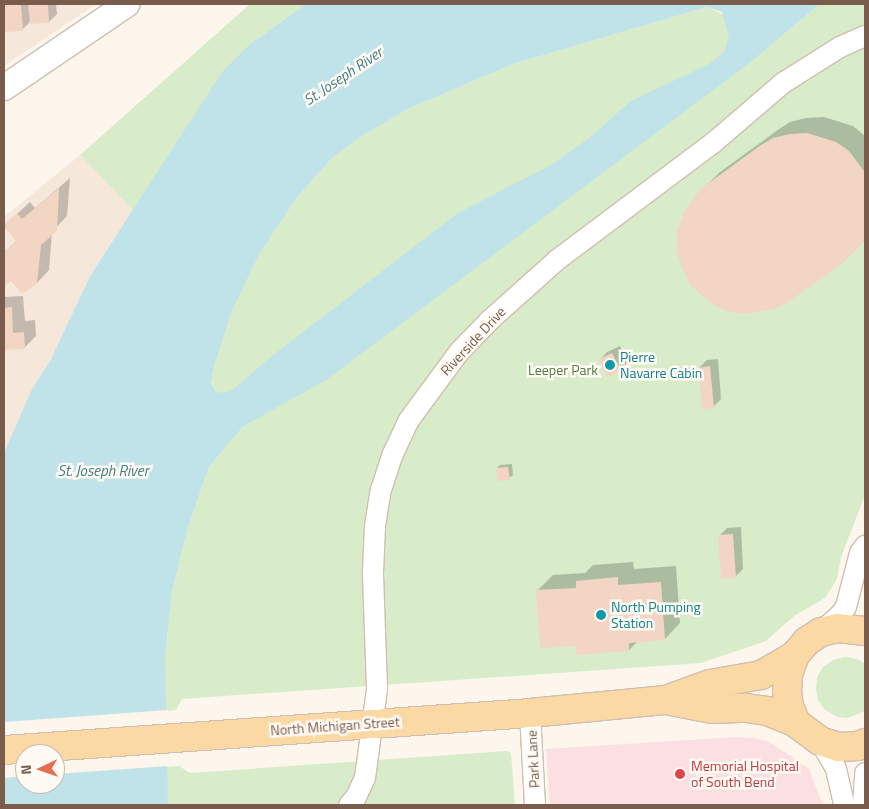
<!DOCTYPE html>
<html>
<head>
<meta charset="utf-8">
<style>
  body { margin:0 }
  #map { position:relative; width:869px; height:809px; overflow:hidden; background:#fdf6ec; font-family:"Titillium Web",sans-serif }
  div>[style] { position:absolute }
  .residential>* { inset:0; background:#f5e8da }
  .medical>* { inset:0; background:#fbdfe3 }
  .green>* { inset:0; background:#d8ecc9 }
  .water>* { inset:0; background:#bfe3e8 }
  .pier>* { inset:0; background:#fdf6ec }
  .shadow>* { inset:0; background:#0003 }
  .building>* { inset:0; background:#f3d5c3 }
  .roads { filter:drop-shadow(1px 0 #d1beb0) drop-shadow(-1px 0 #d1beb0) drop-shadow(0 1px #d1beb0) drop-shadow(0 -1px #d1beb0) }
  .minor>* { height:20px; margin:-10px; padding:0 10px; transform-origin:10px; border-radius:10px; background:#fff }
  .tertiary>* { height:25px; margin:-12.5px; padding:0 12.5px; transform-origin:12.5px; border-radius:12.5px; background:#fff }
  .primary>* { height:28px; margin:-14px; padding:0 14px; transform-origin:14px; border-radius:14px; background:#fbd9a5 }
  .dots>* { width:14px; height:14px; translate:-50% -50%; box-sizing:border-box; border:2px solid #fffaf3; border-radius:50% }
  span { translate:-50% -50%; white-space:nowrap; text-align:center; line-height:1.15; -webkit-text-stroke:5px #fffaf3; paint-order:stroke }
  .street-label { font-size:14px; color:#7a5c4d }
  .culture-label { font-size:14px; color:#0d838f }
  .left { translate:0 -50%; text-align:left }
  .park-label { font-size:14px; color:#537a41 }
  .health-label { font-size:14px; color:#be3a42 }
  .water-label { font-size:15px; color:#437c86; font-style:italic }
  .frame { position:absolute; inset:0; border:5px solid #7a5c4d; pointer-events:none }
  .north { position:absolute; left:15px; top:744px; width:50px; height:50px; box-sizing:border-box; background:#fffaf3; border:1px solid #cabbb1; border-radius:50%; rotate:267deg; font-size:14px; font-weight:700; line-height:20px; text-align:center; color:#7a5c4d }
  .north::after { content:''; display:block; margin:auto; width:18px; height:22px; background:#e76f51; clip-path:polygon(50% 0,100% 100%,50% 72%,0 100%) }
</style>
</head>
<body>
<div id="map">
  <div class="residential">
    <div style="clip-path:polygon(4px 4px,96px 4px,4px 66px)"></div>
    <div style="clip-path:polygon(80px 155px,133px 210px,90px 276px,50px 361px,31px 392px,4px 453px,4px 217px)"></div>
  </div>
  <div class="medical">
    <div style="clip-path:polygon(736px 737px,754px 738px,767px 741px,799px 761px,809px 769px,823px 805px,550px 805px,546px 749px)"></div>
  </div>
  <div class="green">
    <div style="clip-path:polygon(250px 4px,306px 4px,250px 44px,169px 155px,133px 210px,80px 155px)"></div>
    <div style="clip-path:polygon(820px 4px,865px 4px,865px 495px,841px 557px,837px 579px,825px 598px,794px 616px,766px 641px,701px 663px,182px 699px,176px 710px,165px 711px,165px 657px,172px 592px,188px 527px,209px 467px,224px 449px,215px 391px,211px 383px,214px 367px,232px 311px,259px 255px,298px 196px,332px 158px,365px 134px,408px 109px,513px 64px,707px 7px,778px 39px)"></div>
    <div style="clip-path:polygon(845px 657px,858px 659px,865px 664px,865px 711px,848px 718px,837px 717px,825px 710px,818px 700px,816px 689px,817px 677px,823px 667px,833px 660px)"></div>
    <div style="clip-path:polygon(507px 751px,511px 753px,515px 805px,168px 805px,166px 767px,179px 766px,190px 773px)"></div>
  </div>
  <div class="water">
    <div style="clip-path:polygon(evenodd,306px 4px,820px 4px,748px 64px,326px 380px,242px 427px,209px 467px,188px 527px,172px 592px,165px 657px,168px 805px,4px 805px,4px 453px,31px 391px,50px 361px,90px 276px,222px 72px,250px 44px,306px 4px,707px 7px,722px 12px,729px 37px,724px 52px,709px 64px,631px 101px,589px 138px,551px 165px,458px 213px,272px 356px,231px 391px,220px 393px,215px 391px,211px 383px,214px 367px,232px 311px,259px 255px,298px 196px,332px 158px,365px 134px,408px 109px,513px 64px,707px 7px,306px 4px,25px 754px,55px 754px,55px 784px,25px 784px,25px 754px)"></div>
  </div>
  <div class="pier">
    <div style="clip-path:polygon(168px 710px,169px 766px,55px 774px,55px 754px,25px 754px,25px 776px,4px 778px,4px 722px)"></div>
  </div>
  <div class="shadow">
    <div style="clip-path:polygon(4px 4px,56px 4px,57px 14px,49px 22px,31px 21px,22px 30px,4px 31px)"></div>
    <div style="clip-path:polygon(824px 117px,853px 126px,865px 136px,865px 239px,843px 262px,703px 189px,720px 172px,779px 129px,790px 122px,806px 118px)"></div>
    <div style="clip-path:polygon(70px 178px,67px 216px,52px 232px,49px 270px,37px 283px,4px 267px,4px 252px,17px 241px,4px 226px,30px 202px,35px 208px)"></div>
    <div style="clip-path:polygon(23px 296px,25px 321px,35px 320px,36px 336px,24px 348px,4px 349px,4px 297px)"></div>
    <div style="clip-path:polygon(620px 346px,628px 362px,620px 370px,600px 360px,607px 352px)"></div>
    <div style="clip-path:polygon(718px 359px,721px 399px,713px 407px,699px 368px,707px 360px)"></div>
    <div style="clip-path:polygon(512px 464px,513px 475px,509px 478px,497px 468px,500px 465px)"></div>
    <div style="clip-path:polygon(741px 527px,743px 569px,735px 577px,719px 536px,727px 528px)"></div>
    <div style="clip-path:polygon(633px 562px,634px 569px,676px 566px,680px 623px,665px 639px,638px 641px,629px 650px,576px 645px,537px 591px,553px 575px,585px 573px,593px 565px)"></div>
  </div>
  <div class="building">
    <div style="clip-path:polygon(4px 4px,21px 4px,23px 31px,4px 32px)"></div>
    <div style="clip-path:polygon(28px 4px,48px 4px,49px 23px,30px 24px)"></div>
    <div style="clip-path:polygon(807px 133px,836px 142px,849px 151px,864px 171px,865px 237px,863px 242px,843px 263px,787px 303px,774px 309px,745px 314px,730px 312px,715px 306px,691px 286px,683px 270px,677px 252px,677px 232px,683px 215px,692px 200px,702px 188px,761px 145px,773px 138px,790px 134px)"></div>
    <div style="clip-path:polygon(59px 188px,57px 231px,41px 245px,37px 284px,22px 294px,11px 281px,4px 286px,4px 252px,16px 242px,4px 225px,17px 213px,22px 219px)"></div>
    <div style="clip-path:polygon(12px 307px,13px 333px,24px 332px,25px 349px,4px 350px,4px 308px)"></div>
    <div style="clip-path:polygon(612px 353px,621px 371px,607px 378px,598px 360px)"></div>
    <div style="clip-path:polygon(710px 366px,714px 408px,702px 409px,698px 368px)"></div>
    <div style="clip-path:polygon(508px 467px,510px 480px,497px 481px,496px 468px)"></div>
    <div style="clip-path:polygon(733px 534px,736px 578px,721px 579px,718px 535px)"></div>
    <div style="clip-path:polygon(618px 577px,618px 585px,661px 582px,665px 640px,629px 643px,629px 651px,576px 655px,575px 646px,540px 648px,536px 590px,576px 588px,576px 581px)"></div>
  </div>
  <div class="roads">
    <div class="minor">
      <div style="left:821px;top:632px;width:25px;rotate:-42deg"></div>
      <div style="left:840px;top:615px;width:10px;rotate:-53deg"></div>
      <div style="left:846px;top:607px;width:56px;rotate:-75.5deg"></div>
      <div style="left:860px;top:553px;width:9px;rotate:-54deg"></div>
      <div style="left:530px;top:713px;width:92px;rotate:86.9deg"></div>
      <div style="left:820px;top:741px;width:32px;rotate:60deg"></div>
      <div style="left:836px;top:769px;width:37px;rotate:77deg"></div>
      <div style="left:349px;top:805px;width:11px;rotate:-49deg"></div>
      <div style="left:356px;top:797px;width:21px;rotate:-65deg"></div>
      <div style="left:365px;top:778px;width:90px;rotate:-82.3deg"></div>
      <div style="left:377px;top:689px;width:117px;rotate:-92deg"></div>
      <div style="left:373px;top:572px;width:46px;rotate:-87.5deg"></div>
      <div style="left:375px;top:526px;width:36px;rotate:-81deg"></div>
      <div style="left:381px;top:490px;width:38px;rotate:-72deg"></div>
      <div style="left:393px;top:454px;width:38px;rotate:-65deg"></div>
      <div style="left:409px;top:420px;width:84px;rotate:-53.7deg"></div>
      <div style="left:459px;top:352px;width:45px;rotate:-45.9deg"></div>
      <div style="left:490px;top:320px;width:90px;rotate:-41.8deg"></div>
      <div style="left:557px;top:260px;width:195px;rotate:-36.9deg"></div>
      <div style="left:713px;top:143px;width:92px;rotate:-40.6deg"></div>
      <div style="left:783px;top:83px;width:67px;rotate:-32.3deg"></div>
      <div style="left:840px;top:47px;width:27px;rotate:-24deg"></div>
      <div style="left:863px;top:805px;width:32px;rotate:-86deg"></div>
    </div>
    <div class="tertiary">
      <div style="left:4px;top:87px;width:148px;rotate:-34.2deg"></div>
    </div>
    <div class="primary">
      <div style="left:865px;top:631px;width:27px;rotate:-174deg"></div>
      <div style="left:838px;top:628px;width:17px;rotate:167deg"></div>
      <div style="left:821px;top:632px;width:17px;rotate:147deg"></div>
      <div style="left:807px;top:641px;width:18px;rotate:131deg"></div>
      <div style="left:795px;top:655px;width:20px;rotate:110deg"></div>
      <div style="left:788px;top:674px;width:18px;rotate:93deg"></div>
      <div style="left:787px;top:692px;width:14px;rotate:82deg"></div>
      <div style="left:789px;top:706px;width:18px;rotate:68deg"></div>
      <div style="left:796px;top:723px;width:30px;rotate:37deg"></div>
      <div style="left:820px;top:741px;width:20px;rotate:18deg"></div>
      <div style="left:839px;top:747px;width:19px;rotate:-3deg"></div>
      <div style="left:858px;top:746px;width:8px;rotate:-23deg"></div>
      <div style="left:666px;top:700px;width:47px;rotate:11.1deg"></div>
      <div style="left:712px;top:709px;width:34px;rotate:-2deg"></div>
      <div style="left:746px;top:708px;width:21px;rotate:8deg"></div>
      <div style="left:767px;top:711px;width:31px;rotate:22deg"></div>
      <div style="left:4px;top:750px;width:527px;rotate:-4.02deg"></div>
      <div style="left:530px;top:713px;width:137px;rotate:-5.5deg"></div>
      <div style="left:666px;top:700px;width:47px;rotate:-20deg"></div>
      <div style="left:710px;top:684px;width:52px;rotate:-10deg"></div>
      <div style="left:761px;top:675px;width:39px;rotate:-30deg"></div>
    </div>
  </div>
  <div class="dots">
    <div style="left:610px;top:365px;background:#0f9aa8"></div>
    <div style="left:601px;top:615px;background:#0f9aa8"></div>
    <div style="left:680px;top:774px;background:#e0444e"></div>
  </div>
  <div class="street-label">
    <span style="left:473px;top:341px;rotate:-47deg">Riverside Drive</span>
    <span style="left:335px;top:726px;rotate:-4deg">North Michigan Street</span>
    <span style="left:533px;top:759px;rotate:-93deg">Park Lane</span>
  </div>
  <div class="culture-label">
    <span class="left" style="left:620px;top:365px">Pierre<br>Navarre Cabin</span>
    <span class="left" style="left:611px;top:615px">North Pumping<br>Station</span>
  </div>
  <div class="park-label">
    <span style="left:563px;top:370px">Leeper Park</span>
  </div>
  <div class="health-label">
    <span class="left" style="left:691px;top:774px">Memorial Hospital<br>of South Bend</span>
  </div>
  <div class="water-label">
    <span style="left:343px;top:76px;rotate:-34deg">St. Joseph River</span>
    <span style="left:103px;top:471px">St. Joseph River</span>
  </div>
  <div class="frame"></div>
  <div class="north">N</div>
</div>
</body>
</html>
